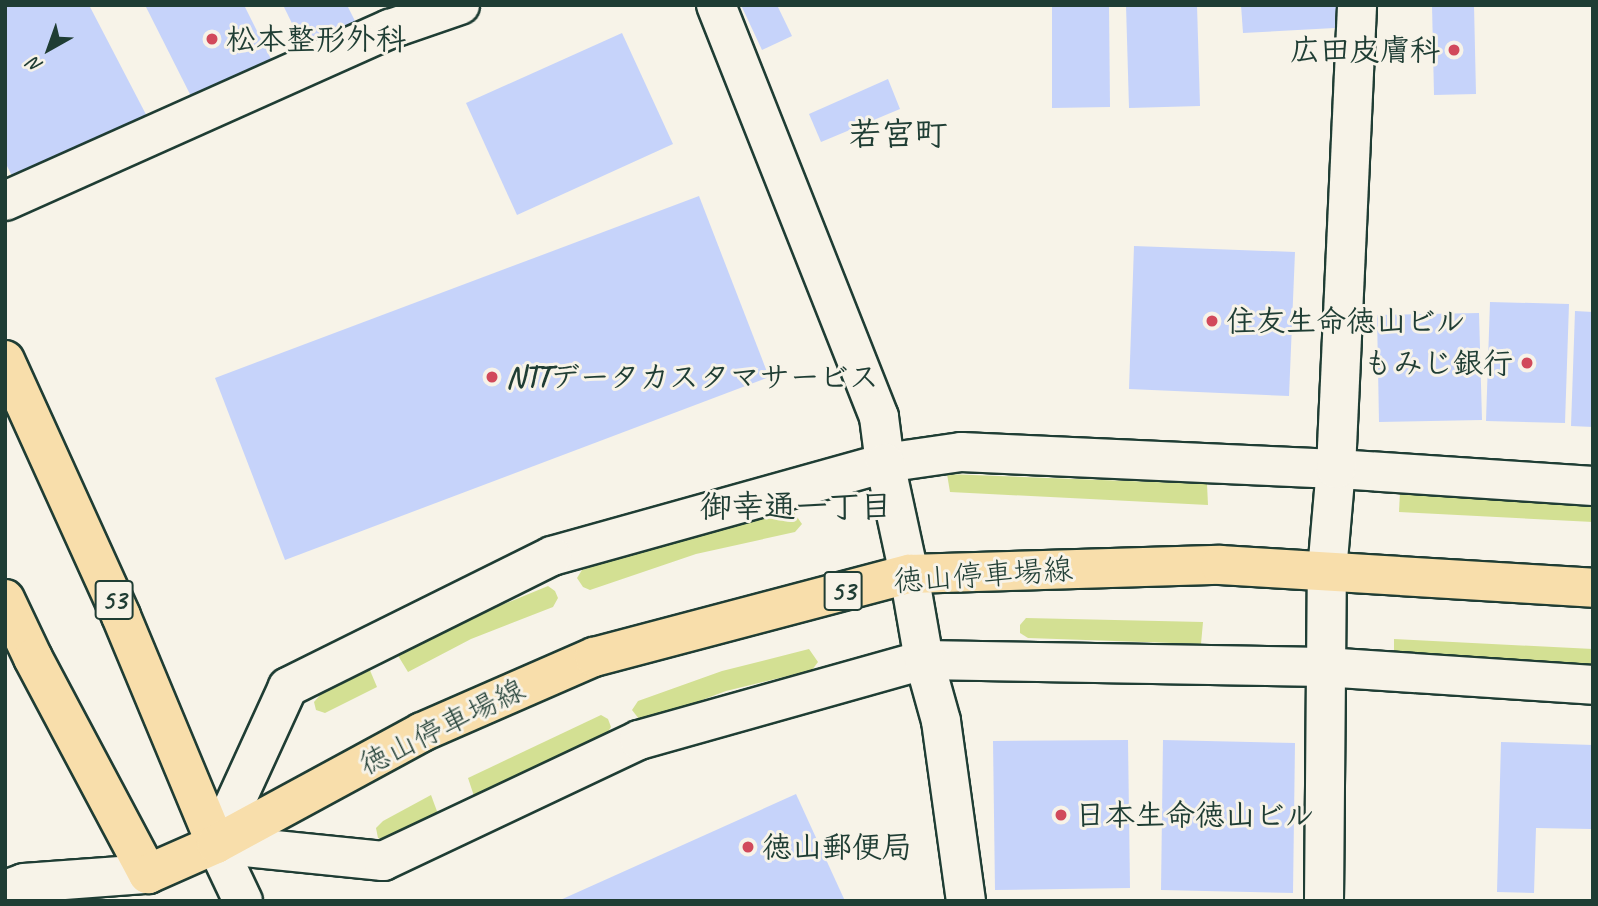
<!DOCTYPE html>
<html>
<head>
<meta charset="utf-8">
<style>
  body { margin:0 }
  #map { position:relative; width:1598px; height:906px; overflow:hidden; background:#f7f3e8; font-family:Caveat,"Klee One",sans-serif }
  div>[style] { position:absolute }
  .green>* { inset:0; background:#d3e093 }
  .building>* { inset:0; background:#c6d3fa }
  .roads { filter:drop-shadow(2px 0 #1f3d34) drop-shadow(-2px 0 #1f3d34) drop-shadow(0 2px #1f3d34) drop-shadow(0 -2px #1f3d34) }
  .street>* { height:38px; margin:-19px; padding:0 19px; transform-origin:19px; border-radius:19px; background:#f7f3e8 }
  .secondary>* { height:38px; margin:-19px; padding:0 19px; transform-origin:19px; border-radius:19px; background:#f7f3e8 }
  .primary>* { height:38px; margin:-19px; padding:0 19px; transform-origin:19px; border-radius:19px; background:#f8deab }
  .dots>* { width:19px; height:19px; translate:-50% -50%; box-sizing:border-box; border:4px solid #f7f3e8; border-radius:50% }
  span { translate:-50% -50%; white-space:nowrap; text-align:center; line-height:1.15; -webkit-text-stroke:6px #f7f3e8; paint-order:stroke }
  .shield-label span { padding:2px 5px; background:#f7f3e8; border:2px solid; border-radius:5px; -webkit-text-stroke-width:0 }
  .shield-label { font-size:28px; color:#1f3d34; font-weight:700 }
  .poi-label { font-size:30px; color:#1f3d34; font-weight:700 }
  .left { translate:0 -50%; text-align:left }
  .right { translate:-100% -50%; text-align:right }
  .street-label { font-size:30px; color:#1f3d34 }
  .neighbourhood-label { font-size:32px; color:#1f3d34; font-weight:700 }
  .quarter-label { font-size:33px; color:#1f3d34; font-weight:700 }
  .frame { position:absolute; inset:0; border:7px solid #1f3d34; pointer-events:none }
  .north { position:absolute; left:14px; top:14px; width:70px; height:70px; -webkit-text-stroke:5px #f7f3e8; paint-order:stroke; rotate:220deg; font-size:19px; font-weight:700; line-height:28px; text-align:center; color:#1f3d34 }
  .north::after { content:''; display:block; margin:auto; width:24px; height:32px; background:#1f3d34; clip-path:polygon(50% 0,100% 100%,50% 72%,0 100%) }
</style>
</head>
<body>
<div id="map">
  <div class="green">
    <div style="clip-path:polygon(947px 474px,1207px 484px,1208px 505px,950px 492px)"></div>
    <div style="clip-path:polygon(1400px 492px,1593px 502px,1593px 522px,1399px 512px)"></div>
    <div style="clip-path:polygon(793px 511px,802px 524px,795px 532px,696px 554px,590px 590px,583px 587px,577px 578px,582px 570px,690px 534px)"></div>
    <div style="clip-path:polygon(548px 586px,555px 591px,558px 598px,553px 607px,471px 639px,408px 672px,397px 654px,465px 620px)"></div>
    <div style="clip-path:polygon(1026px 618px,1203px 622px,1201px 644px,1028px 638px,1020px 633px,1020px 625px)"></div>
    <div style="clip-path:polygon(1394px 639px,1593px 649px,1593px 666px,1394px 656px)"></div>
    <div style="clip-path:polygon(809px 649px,818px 662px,812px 670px,726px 691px,646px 721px,639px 719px,632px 710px,638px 701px,722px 671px)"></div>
    <div style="clip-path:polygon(369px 668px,377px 687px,325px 713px,316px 710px,314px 702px,321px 694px)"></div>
    <div style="clip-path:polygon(601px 715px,608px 719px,611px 727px,606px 735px,474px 796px,468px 778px)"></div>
    <div style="clip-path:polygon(431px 795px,438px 814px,386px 840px,378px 838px,376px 828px,383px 821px)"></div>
  </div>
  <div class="building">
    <div style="clip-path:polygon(11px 5px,89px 5px,152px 126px,21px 194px,5px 162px,5px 8px)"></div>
    <div style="clip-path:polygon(145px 5px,244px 5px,278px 73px,199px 112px)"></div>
    <div style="clip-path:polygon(283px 5px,347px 5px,362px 35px,310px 60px)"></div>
    <div style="clip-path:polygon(741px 5px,777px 5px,792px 36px,762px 50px)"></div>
    <div style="clip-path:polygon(1052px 5px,1109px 5px,1110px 107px,1052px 108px)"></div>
    <div style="clip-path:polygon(1126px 5px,1197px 5px,1200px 106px,1129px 108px)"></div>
    <div style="clip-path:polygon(1241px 5px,1351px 5px,1353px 27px,1243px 33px)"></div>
    <div style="clip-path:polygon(1432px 5px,1474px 5px,1476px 94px,1434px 95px)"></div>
    <div style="clip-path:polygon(622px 33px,673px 144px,517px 215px,466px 103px)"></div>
    <div style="clip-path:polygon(888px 79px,900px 109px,821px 142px,809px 114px)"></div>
    <div style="clip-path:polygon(699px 196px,769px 377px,285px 560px,215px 378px)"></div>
    <div style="clip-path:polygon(1134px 246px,1295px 252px,1289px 396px,1129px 389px)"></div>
    <div style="clip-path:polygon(1490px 302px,1569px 304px,1565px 423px,1486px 421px)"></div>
    <div style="clip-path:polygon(1575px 311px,1593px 312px,1593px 427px,1571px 426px)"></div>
    <div style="clip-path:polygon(1479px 313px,1482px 420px,1379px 422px,1377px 315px)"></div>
    <div style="clip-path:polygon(1128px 740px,1130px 888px,995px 890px,993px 741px)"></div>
    <div style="clip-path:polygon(1163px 740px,1295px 743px,1293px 893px,1161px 890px)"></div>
    <div style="clip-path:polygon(1501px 742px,1593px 745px,1591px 829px,1536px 828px,1534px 893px,1497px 892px)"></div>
    <div style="clip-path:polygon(796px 794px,845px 901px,558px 901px)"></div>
  </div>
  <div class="roads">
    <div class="street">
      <div style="left:5px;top:201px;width:422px;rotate:-24.1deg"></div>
      <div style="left:390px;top:29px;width:74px;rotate:-18.9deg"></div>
      <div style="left:1593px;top:486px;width:258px;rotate:-176.2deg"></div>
      <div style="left:1336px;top:469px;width:375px;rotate:-177.4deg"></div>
      <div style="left:961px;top:452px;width:77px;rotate:171.8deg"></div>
      <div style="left:885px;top:463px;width:346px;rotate:164.4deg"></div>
      <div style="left:552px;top:556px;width:295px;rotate:153.6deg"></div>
      <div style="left:288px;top:687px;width:173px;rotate:114.6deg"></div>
      <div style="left:216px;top:844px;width:168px;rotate:5.8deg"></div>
      <div style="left:383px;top:861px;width:283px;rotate:-25.3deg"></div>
      <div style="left:639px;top:740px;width:296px;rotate:-15.7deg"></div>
      <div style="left:924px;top:660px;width:400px;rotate:1deg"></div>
      <div style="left:1324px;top:667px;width:270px;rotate:3.8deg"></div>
      <div style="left:909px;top:574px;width:87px;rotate:80.1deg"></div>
      <div style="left:924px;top:660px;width:63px;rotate:74.4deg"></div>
      <div style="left:941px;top:721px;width:182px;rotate:82.1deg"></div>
      <div style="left:1324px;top:901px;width:330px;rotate:-89.5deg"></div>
      <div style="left:1327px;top:571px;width:102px;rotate:-85deg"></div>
      <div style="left:1336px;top:469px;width:464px;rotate:-87.4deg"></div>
    </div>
    <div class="secondary">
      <div style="left:716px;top:5px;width:443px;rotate:68.4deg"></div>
      <div style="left:879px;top:417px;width:46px;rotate:82.6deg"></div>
      <div style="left:885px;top:463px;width:114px;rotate:77.8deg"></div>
      <div style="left:216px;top:844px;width:63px;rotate:64.7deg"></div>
      <div style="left:5px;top:890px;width:20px;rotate:-20deg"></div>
      <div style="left:24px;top:883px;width:124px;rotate:-4.2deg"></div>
    </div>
    <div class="primary">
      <div style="left:5px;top:360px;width:281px;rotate:65.6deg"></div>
      <div style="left:121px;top:616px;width:247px;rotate:67.4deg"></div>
      <div style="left:5px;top:599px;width:65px;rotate:64.6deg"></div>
      <div style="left:33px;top:658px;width:245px;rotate:62deg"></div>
      <div style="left:148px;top:874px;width:74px;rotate:-23.8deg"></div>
      <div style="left:216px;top:844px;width:234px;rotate:-28.5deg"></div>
      <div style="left:422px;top:732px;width:188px;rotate:-23.6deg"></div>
      <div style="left:594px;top:657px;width:326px;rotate:-14.8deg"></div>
      <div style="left:909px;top:574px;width:311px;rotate:-1.7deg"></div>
      <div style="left:1220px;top:565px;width:374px;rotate:3.5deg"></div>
    </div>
  </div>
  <div class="dots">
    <div style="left:212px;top:39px;background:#d1495b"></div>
    <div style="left:1454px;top:50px;background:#d1495b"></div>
    <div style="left:1212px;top:321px;background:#d1495b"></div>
    <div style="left:1527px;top:363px;background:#d1495b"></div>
    <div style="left:492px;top:377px;background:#d1495b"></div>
    <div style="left:1061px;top:815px;background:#d1495b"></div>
    <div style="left:748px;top:847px;background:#d1495b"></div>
  </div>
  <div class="shield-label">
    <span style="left:843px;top:591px">53</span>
    <span style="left:114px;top:600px">53</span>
  </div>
  <div class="poi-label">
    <span class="left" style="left:226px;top:39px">松本整形外科</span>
    <span class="right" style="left:1440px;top:50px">広田皮膚科</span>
    <span class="left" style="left:1226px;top:321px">住友生命徳山ビル</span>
    <span class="right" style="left:1513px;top:363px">もみじ銀行</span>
    <span class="left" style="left:506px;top:377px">NTTデータカスタマサービス</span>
    <span class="left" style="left:1075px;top:815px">日本生命徳山ビル</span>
    <span class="left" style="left:762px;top:847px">徳山郵便局</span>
  </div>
  <div class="street-label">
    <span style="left:983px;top:575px;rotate:-4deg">徳山停車場線</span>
    <span style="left:442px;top:727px;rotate:-26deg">徳山停車場線</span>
  </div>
  <div class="neighbourhood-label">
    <span style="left:796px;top:507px">御幸通一丁目</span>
  </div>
  <div class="quarter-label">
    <span style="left:898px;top:135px">若宮町</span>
  </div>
  <div class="frame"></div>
  <div class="north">N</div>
</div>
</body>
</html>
